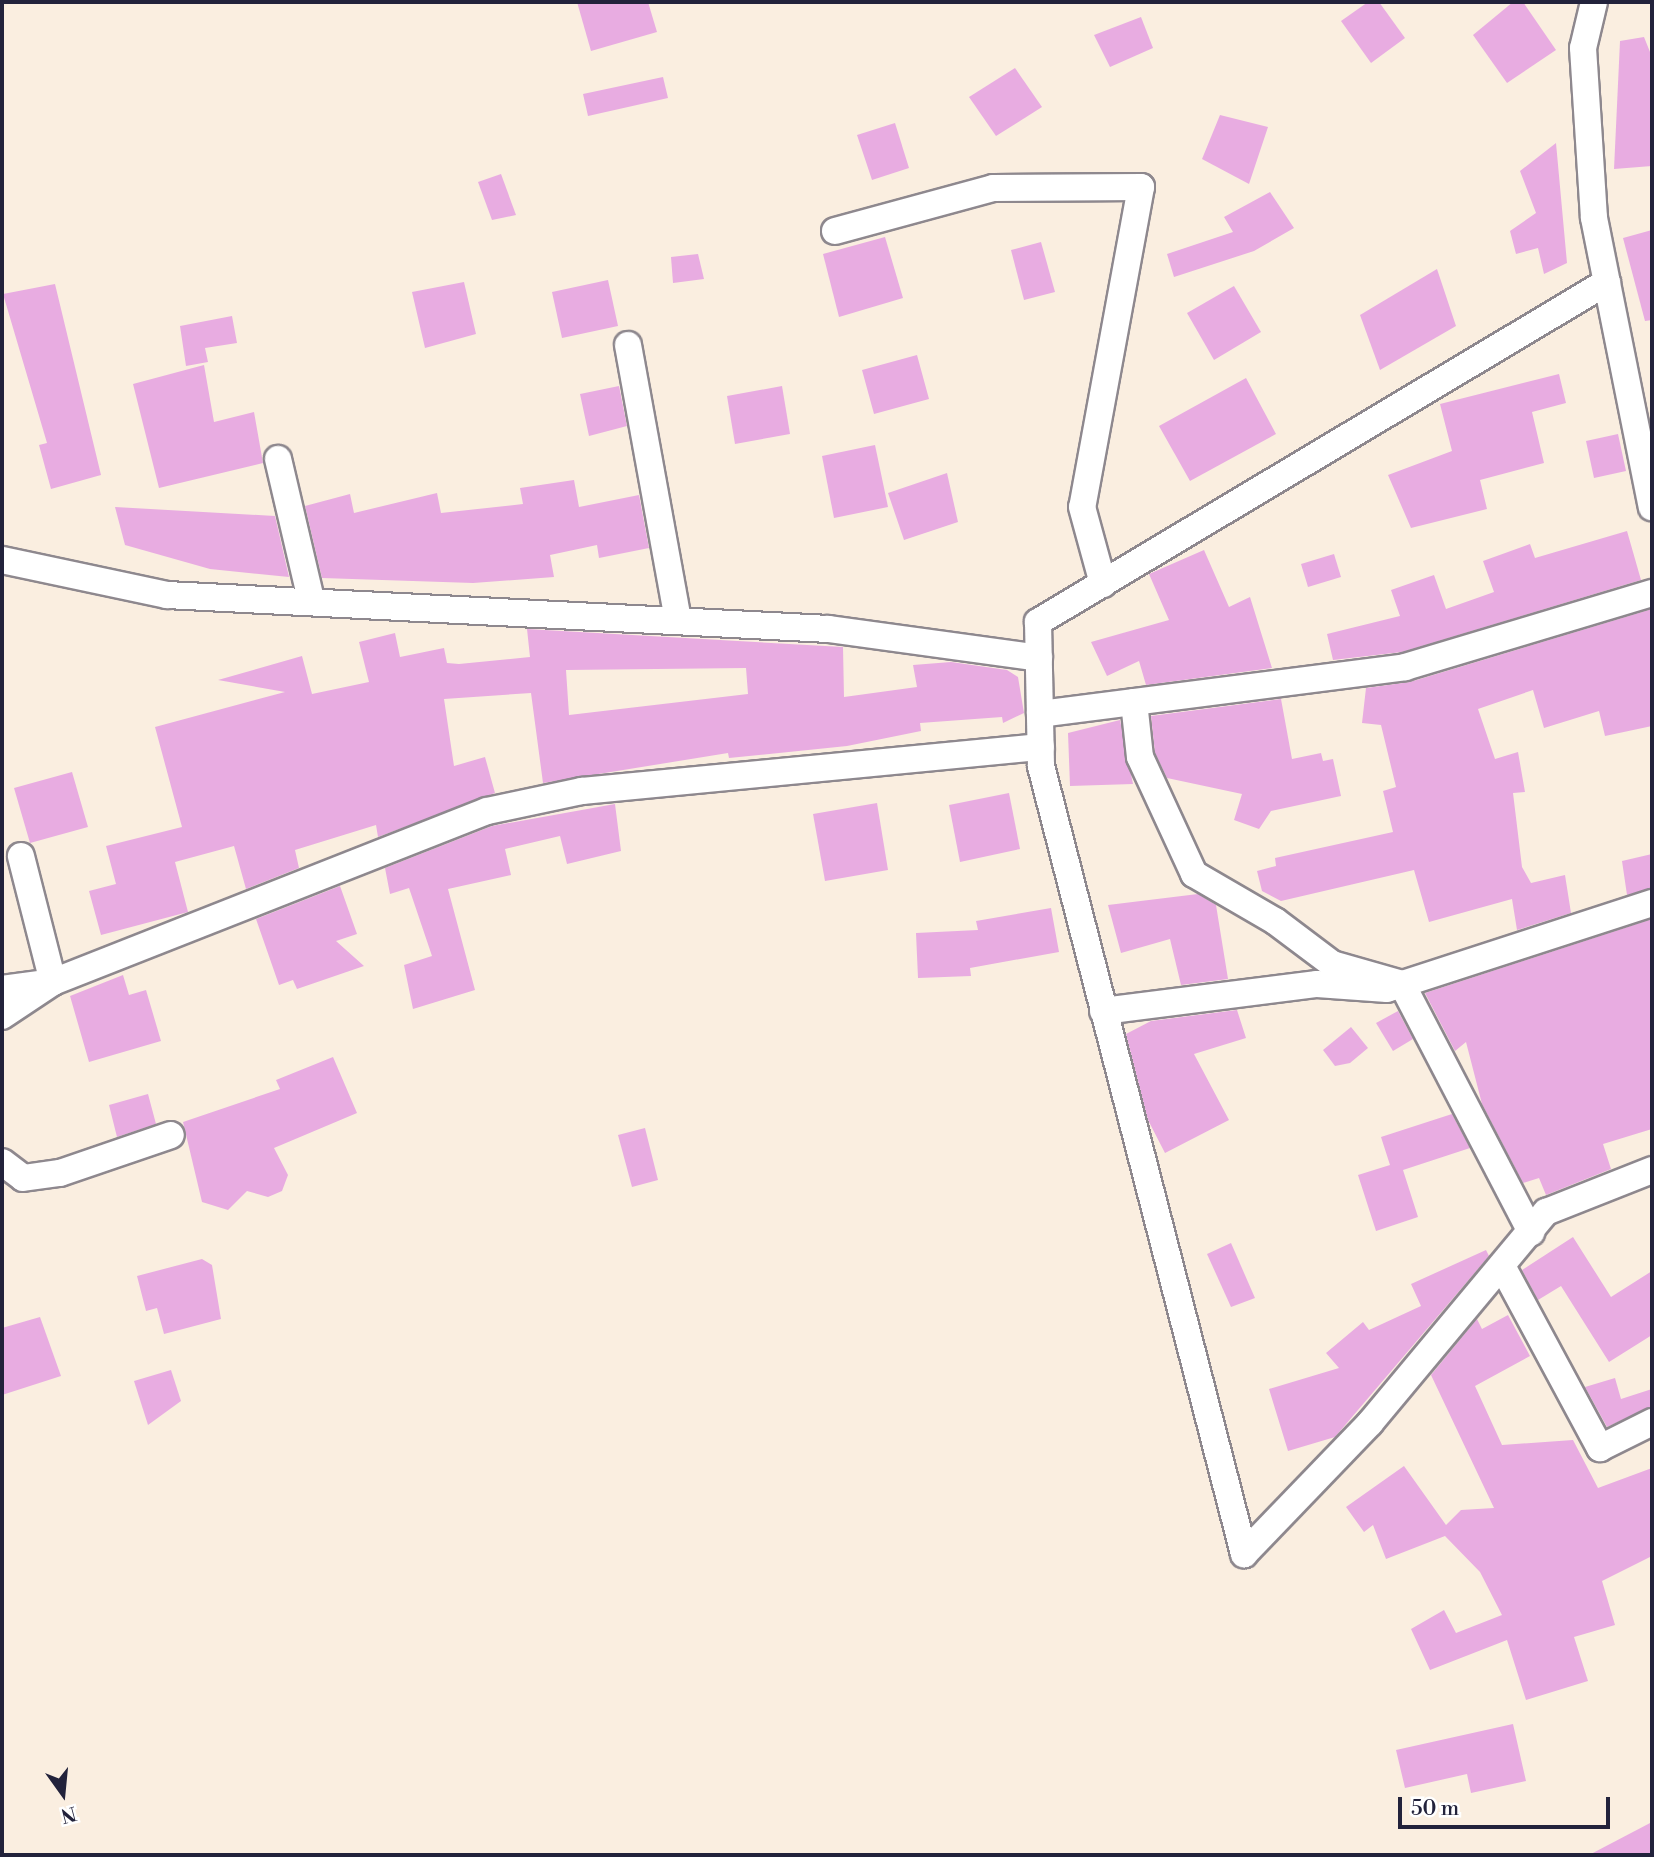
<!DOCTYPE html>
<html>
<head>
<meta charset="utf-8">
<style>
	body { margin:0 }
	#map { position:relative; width:1654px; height:1857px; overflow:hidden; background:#faeee0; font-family:"Libre Bodoni",serif }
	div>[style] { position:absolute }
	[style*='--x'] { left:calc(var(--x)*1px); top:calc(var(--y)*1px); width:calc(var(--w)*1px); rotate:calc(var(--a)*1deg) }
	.building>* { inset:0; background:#e8ace1 }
	.roads { filter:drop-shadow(2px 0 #8e888e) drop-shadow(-2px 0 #8e888e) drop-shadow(0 2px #8e888e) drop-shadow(0 -2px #8e888e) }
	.minor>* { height:26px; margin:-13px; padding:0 13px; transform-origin:13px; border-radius:13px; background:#fff }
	span { translate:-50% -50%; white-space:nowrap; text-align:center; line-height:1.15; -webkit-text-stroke:6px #fff; paint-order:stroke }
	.frame { position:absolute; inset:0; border:4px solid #22223b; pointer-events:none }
	.north { position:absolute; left:28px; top:1759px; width:70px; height:70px; -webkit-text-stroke:5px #fff; paint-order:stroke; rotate:165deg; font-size:19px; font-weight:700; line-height:28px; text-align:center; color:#22223b }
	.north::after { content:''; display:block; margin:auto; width:24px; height:32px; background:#22223b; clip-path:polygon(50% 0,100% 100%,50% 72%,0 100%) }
	.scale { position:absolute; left:1398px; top:1797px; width:212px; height:32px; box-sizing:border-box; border:4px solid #22223b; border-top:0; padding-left:9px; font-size:21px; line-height:24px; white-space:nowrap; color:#22223b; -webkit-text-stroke:5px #fff; paint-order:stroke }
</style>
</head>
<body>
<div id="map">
	<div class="building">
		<div style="clip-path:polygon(577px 2px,648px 2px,657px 32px,591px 51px)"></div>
		<div style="clip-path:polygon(1368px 2px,1379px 2px,1405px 38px,1371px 63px,1341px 21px)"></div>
		<div style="clip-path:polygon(1513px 2px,1523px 2px,1556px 50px,1507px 83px,1473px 35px)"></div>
		<div style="clip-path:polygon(1141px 17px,1153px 48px,1110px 67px,1094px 35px)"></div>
		<div style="clip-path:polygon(1644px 37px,1652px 57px,1652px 166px,1614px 169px,1620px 41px)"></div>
		<div style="clip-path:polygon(1015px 68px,1042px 107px,996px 136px,969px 97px)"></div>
		<div style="clip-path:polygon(663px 77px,668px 98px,588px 116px,583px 94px)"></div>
		<div style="clip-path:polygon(1220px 115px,1268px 127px,1249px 184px,1202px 159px)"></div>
		<div style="clip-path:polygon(895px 123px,909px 168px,872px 180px,857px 135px)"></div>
		<div style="clip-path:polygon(1556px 143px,1567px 263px,1544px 274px,1538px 248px,1516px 254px,1510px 231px,1536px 213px,1520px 171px)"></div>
		<div style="clip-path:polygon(501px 174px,516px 215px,492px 220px,478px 182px)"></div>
		<div style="clip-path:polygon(1270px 192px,1294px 228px,1254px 251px,1174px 277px,1167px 254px,1233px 232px,1224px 217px)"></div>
		<div style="clip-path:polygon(1652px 230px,1652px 320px,1645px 321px,1623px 238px)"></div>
		<div style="clip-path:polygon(885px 237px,903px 298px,839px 317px,823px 254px)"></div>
		<div style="clip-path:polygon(1041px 242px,1055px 292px,1024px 300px,1011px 250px)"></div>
		<div style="clip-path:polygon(698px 254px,704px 279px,673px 283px,671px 257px)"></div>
		<div style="clip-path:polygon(1437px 269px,1456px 326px,1380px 370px,1360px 315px)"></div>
		<div style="clip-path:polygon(608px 280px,618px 326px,562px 338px,552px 292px)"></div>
		<div style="clip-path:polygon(464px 282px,476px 334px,425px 348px,412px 292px)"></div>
		<div style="clip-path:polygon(55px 284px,101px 475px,51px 489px,39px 445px,47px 443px,3px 294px)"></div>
		<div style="clip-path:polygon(1234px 286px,1261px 332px,1214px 360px,1187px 313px)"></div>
		<div style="clip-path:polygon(232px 316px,237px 343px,205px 348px,208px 362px,186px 366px,180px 326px)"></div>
		<div style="clip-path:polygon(917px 355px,929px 399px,874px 414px,862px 370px)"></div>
		<div style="clip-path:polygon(204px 365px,214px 422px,254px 412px,263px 463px,159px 488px,133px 384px)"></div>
		<div style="clip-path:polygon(1559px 374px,1566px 403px,1532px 412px,1544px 463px,1480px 480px,1487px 509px,1411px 528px,1388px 475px,1452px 451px,1440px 404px)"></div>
		<div style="clip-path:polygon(1246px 378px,1276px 434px,1190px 481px,1159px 426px)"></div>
		<div style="clip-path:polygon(619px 386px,627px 426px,589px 436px,580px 394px)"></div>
		<div style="clip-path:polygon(782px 386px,790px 434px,735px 444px,727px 396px)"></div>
		<div style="clip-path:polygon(1618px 434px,1626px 471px,1594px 478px,1586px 441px)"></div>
		<div style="clip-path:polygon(875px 445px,888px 507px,834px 518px,822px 456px)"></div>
		<div style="clip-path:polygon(947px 473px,958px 522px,904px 540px,888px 493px)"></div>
		<div style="clip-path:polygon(574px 480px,579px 507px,639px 495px,649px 548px,599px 558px,597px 545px,550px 555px,554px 577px,473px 583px,322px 578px,305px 506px,350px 494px,354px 513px,437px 493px,441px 513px,523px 504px,520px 488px)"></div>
		<div style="clip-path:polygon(115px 507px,275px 516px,289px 577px,210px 569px,125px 545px)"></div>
		<div style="clip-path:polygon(1627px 531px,1641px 580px,1402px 652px,1333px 660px,1327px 634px,1400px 616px,1391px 590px,1434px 575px,1446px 609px,1494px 592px,1483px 561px,1530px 544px,1535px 558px)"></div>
		<div style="clip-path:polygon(1204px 550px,1229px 607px,1250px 597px,1272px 668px,1146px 685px,1139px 661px,1107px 676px,1091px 642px,1169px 620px,1149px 574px)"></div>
		<div style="clip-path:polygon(1334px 554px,1341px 577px,1308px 587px,1301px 564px)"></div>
		<div style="clip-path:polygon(1652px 609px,1652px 726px,1605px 736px,1599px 711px,1544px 728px,1533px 690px,1478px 709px,1495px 759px,1518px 752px,1525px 792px,1513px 793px,1522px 867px,1531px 883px,1565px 875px,1571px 913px,1517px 930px,1512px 899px,1429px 922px,1414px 870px,1281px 901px,1262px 891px,1257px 871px,1276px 866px,1275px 858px,1393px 832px,1383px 791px,1396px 787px,1381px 725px,1362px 723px,1366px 688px,1410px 682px)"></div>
		<div style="clip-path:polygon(evenodd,527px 629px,843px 647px,844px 697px,917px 687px,913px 665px,951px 662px,1007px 670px,1018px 677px,1024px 713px,1003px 723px,1002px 717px,920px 723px,921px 731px,847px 746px,729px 758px,728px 753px,543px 783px,531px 693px,444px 699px,454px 766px,485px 757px,495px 793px,378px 837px,376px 825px,295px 850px,299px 868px,246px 889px,234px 846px,175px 862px,188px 912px,101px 935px,89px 891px,116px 884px,106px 846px,182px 827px,155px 727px,285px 692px,218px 680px,302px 656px,312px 694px,369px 682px,359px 642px,395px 633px,400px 657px,444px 648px,447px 663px,459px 664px,530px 657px,527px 629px,746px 668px,748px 694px,569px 715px,566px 670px,746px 668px)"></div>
		<div style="clip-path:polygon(1281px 699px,1292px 759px,1321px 753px,1323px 761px,1333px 759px,1341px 796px,1271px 811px,1259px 829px,1234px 820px,1242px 794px,1167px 778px,1155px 753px,1151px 716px)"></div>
		<div style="clip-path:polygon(1120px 720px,1133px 784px,1070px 786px,1068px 733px)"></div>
		<div style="clip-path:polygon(72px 772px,88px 827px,30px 843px,14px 788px)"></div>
		<div style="clip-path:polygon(1009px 793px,1020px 849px,960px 862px,949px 805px)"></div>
		<div style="clip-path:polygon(877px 803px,888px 870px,825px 881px,813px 814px)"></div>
		<div style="clip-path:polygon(615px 804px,621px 851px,567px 864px,560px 836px,505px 849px,511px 875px,448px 889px,475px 990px,413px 1009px,404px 965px,432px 956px,409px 888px,390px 894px,385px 868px,492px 826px)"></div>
		<div style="clip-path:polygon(1652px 854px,1652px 888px,1627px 895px,1622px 861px)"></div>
		<div style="clip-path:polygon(340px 886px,357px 934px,336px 941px,364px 966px,297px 989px,293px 980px,279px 985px,256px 919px)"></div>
		<div style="clip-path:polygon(1198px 894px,1216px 905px,1228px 979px,1181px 985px,1170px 939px,1121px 953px,1108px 905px)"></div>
		<div style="clip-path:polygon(1051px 908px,1059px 952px,970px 968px,971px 976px,918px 978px,916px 933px,978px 930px,976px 921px)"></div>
		<div style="clip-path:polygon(1652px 919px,1652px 1129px,1603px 1144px,1611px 1169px,1546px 1195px,1539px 1178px,1523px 1183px,1482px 1104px,1466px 1042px,1455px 1051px,1425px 993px)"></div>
		<div style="clip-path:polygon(123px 975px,129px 995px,146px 990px,161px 1041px,89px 1062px,70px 996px)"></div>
		<div style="clip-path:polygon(1237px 1010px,1246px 1038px,1194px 1054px,1229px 1120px,1165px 1153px,1148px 1120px,1126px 1034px,1151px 1021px)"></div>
		<div style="clip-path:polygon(1398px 1011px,1413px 1039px,1393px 1051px,1376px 1023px)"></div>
		<div style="clip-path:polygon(1351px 1027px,1368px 1048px,1350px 1063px,1335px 1066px,1323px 1050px)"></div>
		<div style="clip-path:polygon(333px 1057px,357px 1113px,274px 1148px,288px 1175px,282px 1191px,268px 1197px,247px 1191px,228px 1210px,202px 1202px,183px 1122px,280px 1089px,276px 1080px)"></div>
		<div style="clip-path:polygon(148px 1094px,156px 1124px,117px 1137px,109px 1105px)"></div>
		<div style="clip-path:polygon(1452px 1114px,1470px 1148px,1403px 1170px,1418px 1217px,1376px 1231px,1358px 1175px,1390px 1165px,1381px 1137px)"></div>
		<div style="clip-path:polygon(645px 1128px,658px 1180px,632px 1187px,618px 1135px)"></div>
		<div style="clip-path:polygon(1573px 1237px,1611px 1297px,1652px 1271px,1652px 1335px,1609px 1362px,1561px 1286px,1538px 1300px,1522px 1270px)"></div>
		<div style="clip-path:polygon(1231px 1243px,1255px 1298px,1231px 1307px,1207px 1254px)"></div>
		<div style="clip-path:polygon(1486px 1250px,1489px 1256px,1335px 1437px,1288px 1451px,1269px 1389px,1339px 1368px,1326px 1353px,1363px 1322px,1369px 1330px,1421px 1306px,1411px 1284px)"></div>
		<div style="clip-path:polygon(202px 1259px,212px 1265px,221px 1319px,164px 1334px,157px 1308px,146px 1311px,137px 1276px)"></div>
		<div style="clip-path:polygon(1508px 1315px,1530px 1356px,1475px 1386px,1502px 1445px,1573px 1440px,1598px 1488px,1652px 1468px,1652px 1556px,1602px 1581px,1615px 1625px,1574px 1637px,1588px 1681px,1526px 1700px,1507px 1640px,1430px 1670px,1411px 1629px,1444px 1610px,1456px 1633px,1502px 1615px,1480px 1572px,1445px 1536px,1386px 1559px,1373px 1525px,1364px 1532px,1346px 1507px,1404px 1466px,1446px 1525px,1461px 1510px,1494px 1508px,1431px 1375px,1477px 1319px,1482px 1329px)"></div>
		<div style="clip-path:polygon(40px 1317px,61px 1376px,2px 1395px,2px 1328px)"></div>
		<div style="clip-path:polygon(171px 1370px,181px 1401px,148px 1425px,134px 1381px)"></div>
		<div style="clip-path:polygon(1615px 1378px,1621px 1399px,1652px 1389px,1652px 1406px,1607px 1427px,1585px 1387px)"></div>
		<div style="clip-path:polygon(1513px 1724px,1526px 1781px,1471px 1793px,1467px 1774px,1405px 1788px,1396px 1750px)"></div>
		<div style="clip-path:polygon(1652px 1822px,1652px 1855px,1589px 1855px)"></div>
	</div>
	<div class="roads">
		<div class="minor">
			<div style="--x:1594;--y:2;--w:47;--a:103.4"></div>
			<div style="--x:1583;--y:48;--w:170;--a:86.3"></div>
			<div style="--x:1594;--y:218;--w:295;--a:78.7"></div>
			<div style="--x:835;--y:231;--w:164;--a:-15.2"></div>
			<div style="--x:993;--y:188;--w:148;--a:-0.4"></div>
			<div style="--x:1141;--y:187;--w:325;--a:100.4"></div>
			<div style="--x:1082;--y:507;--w:80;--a:74.7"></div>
			<div style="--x:1607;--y:282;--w:663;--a:149.14"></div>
			<div style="--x:1038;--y:622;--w:144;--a:88.8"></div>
			<div style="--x:1041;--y:766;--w:814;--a:75.55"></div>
			<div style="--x:1244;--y:1554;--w:182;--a:-46.1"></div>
			<div style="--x:1370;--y:1423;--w:275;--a:-50.2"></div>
			<div style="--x:1546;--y:1212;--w:114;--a:-21.6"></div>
			<div style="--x:628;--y:345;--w:279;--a:79.7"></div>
			<div style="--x:278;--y:459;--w:145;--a:76.8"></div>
			<div style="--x:2;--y:560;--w:169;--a:12"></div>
			<div style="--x:167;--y:595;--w:662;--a:2.94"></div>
			<div style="--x:828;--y:629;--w:213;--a:7.8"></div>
			<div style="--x:1134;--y:702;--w:55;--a:83.8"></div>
			<div style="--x:1140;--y:757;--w:129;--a:65.2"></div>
			<div style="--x:1194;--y:874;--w:94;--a:30.1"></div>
			<div style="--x:1275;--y:921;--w:71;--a:37"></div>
			<div style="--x:1332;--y:964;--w:73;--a:15.9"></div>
			<div style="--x:1402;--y:984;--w:280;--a:62.5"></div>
			<div style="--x:1040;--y:714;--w:368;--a:-7.3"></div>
			<div style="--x:1405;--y:667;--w:258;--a:-16.7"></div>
			<div style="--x:2;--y:989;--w:51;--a:-7.8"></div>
			<div style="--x:53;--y:982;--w:130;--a:-104.3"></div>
			<div style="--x:1103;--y:1011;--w:216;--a:-7.2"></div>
			<div style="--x:1317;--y:984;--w:70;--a:4.1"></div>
			<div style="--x:1387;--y:989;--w:279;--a:-18"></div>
			<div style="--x:2;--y:1016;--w:61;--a:-33.7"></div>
			<div style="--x:53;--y:982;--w:466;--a:-21.5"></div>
			<div style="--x:487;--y:811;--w:97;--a:-11.9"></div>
			<div style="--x:582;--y:791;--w:461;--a:-5.5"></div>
			<div style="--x:2;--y:1162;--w:26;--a:37"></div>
			<div style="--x:23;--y:1178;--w:37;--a:-8"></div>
			<div style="--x:60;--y:1173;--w:117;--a:-18.9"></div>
			<div style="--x:1502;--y:1266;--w:207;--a:61.7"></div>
			<div style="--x:1600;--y:1448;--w:58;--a:-26.6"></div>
		</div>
	</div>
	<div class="frame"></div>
	<div class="north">N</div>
	<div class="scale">50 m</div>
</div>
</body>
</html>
